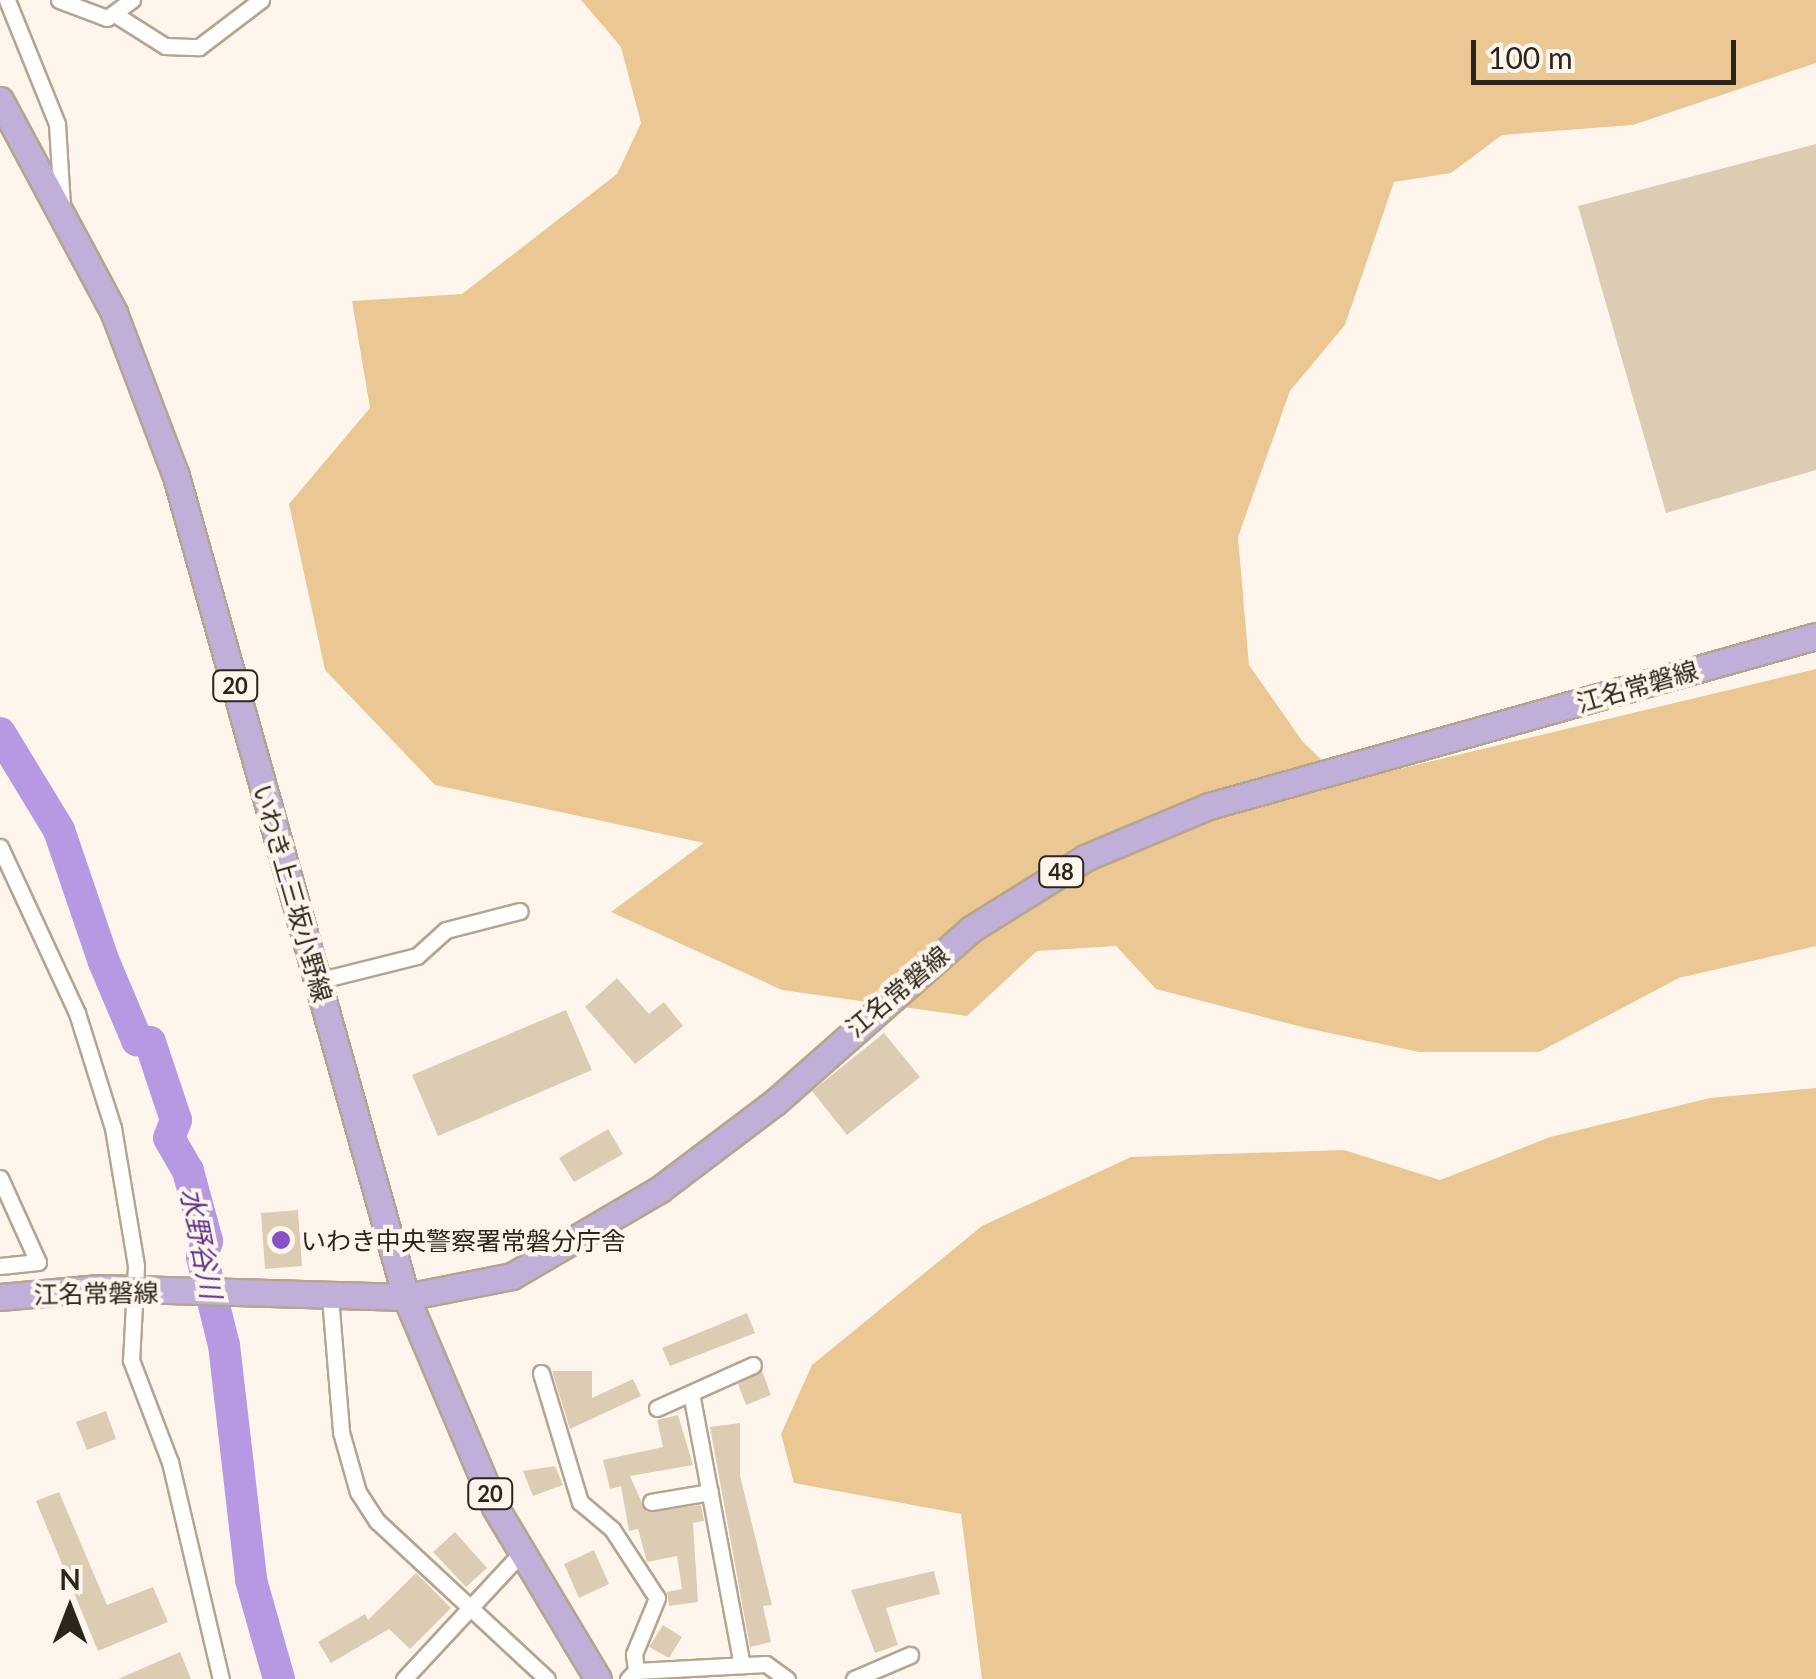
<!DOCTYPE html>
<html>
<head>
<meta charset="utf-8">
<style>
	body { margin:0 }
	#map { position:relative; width:1816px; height:1679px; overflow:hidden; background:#fef6ec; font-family:Lato,"Noto Sans JP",sans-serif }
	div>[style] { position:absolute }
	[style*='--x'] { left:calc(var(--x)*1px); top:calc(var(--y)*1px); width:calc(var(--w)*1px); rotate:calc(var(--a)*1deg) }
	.green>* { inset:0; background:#ebc794 }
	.river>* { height:32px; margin:-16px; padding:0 16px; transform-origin:16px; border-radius:16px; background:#b699e2 }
	.building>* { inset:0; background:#ddccb4 }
	.roads { filter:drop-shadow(2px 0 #b6a58e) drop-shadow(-2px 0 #b6a58e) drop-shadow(0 2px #b6a58e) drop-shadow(0 -2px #b6a58e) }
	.minor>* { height:15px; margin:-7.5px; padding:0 7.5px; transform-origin:7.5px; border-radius:7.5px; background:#fff }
	.primary>* { height:25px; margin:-12.5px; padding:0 12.5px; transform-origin:12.5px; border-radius:12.5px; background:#c0b0d9 }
	.dots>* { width:28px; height:28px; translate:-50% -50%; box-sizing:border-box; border:5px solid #fef6ec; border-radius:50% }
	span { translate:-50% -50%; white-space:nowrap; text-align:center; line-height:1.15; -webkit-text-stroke:8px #fef6ec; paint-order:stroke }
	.shield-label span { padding:2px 8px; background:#fef6ec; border:2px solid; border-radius:8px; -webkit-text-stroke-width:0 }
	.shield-label { font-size:22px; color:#2b251c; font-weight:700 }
	.street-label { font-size:25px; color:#2b251c }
	.poi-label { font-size:25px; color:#2b251c }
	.left { translate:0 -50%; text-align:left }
	.water-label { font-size:28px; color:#5e368d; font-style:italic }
	.north { position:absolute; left:20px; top:1559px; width:100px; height:100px; -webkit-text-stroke:8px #fef6ec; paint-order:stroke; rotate:0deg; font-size:28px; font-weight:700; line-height:40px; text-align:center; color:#2b251c }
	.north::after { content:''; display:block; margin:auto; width:35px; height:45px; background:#2b251c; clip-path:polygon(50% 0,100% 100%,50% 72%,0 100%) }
	.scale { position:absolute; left:1471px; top:40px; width:265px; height:45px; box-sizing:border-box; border:5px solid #2b251c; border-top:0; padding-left:12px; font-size:30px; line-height:35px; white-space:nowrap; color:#2b251c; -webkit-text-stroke:8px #fef6ec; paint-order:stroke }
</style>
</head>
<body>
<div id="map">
	<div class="green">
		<div style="clip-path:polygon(581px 0,1816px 0,1816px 63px,1633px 125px,1502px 135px,1451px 173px,1394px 182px,1345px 325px,1290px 391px,1238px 537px,1249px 665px,1303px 742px,1345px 782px,1816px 669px,1816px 946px,1679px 978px,1539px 1052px,1419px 1052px,1306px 1028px,1156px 989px,1116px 946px,1037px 951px,967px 1016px,782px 990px,611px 912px,704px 843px,435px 785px,325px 670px,289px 504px,370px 408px,352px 301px,462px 294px,617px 174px,641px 123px,621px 47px)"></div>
		<div style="clip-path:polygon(1816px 1088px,1816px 1679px,982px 1679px,961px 1514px,794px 1483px,781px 1434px,812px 1365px,982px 1226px,1131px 1157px,1344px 1150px,1440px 1180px,1550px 1137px,1710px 1098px)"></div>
	</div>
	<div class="river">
		<div style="--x:0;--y:733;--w:114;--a:58.7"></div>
		<div style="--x:59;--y:830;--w:139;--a:71.2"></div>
		<div style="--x:104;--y:962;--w:85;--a:67.1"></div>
		<div style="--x:137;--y:1040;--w:13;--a:9"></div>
		<div style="--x:150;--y:1042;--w:82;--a:71.6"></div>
		<div style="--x:176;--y:1120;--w:19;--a:111"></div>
		<div style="--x:169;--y:1138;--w:38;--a:60"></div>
		<div style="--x:188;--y:1171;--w:73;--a:74.8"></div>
		<div style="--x:207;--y:1241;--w:17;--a:107"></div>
		<div style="--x:202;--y:1257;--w:91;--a:76"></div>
		<div style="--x:224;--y:1345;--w:237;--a:83.4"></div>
		<div style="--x:251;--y:1580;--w:103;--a:74.2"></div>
	</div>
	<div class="building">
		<div style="clip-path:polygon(1816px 144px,1816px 470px,1666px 513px,1578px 206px)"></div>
		<div style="clip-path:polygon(617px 978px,649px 1014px,664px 1002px,683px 1026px,635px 1064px,585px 1007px)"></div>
		<div style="clip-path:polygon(566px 1010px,592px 1070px,438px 1136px,412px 1075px)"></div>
		<div style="clip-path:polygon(884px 1033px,920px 1077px,847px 1135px,812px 1091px)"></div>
		<div style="clip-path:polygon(608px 1129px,623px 1154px,574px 1182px,559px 1158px)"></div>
		<div style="clip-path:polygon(298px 1210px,302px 1266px,265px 1269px,261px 1213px)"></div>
		<div style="clip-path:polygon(747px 1313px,755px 1333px,670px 1366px,662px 1348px)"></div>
		<div style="clip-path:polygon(552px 1371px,592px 1371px,592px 1398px,633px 1379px,641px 1396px,570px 1429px)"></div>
		<div style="clip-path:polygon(762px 1371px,771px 1395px,746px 1405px,738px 1384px)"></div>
		<div style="clip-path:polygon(106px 1411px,116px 1439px,87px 1450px,76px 1422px)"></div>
		<div style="clip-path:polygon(678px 1415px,693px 1465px,630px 1476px,646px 1512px,701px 1505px,704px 1521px,693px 1523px,698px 1602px,669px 1606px,667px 1592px,682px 1589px,677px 1556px,647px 1562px,638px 1529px,629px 1531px,621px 1486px,610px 1489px,603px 1460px,663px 1447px,657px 1420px)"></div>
		<div style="clip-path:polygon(740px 1423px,740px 1476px,772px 1605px,763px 1606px,771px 1642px,750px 1647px,710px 1427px)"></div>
		<div style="clip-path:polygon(555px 1466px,563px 1485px,533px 1496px,523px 1471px)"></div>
		<div style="clip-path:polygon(59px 1492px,107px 1605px,153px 1587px,168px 1622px,98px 1651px,36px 1501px)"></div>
		<div style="clip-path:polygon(455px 1532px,487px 1568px,466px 1587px,433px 1552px)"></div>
		<div style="clip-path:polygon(594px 1550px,609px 1584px,579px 1598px,564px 1564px)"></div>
		<div style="clip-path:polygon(934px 1571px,940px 1594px,886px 1608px,898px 1645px,875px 1653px,851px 1590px)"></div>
		<div style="clip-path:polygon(416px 1573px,451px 1608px,410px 1649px,389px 1629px,331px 1663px,318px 1642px,365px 1614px,368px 1620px)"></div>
		<div style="clip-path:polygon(663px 1625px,682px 1637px,669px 1658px,649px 1647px)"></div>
		<div style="clip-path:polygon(180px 1652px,191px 1679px,118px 1679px)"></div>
	</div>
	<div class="roads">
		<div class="minor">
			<div style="--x:7;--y:0;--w:134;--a:68"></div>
			<div style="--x:57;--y:124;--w:82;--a:86.5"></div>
			<div style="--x:59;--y:0;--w:51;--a:20.6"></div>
			<div style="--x:107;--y:18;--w:31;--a:-36"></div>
			<div style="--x:116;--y:15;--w:58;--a:32.3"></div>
			<div style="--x:165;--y:46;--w:34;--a:2"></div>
			<div style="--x:199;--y:47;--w:78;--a:-37.2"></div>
			<div style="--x:0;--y:847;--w:183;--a:65.1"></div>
			<div style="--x:77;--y:1013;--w:121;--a:72.6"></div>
			<div style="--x:113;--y:1128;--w:140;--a:80.5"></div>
			<div style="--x:136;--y:1266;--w:94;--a:93"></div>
			<div style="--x:131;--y:1360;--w:109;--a:69.1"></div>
			<div style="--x:170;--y:1462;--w:223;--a:76.8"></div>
			<div style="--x:317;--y:981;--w:103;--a:-14"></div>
			<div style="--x:417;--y:956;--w:39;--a:-42"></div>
			<div style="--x:446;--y:930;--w:76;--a:-14.4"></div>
			<div style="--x:0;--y:1178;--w:92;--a:65.7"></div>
			<div style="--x:38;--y:1262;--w:38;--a:174"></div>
			<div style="--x:330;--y:1297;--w:135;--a:85.3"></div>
			<div style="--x:341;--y:1432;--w:62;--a:74.2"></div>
			<div style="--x:358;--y:1492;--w:35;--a:57"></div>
			<div style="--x:377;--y:1521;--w:232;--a:42.9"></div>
			<div style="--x:541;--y:1373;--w:135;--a:73.2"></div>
			<div style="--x:580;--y:1502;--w:42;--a:40.2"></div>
			<div style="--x:612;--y:1529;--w:82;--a:56.9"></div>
			<div style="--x:657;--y:1598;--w:61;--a:112.3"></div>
			<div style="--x:634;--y:1654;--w:17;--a:83"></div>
			<div style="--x:691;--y:1393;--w:277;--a:79.4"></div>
			<div style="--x:657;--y:1408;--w:105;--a:-24.1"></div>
			<div style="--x:651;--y:1502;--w:60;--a:-9.6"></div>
			<div style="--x:404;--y:1679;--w:173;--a:-47.1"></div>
			<div style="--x:628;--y:1679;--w:11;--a:-45"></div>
			<div style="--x:636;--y:1671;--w:130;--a:-3.1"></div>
			<div style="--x:766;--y:1664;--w:26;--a:36"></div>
			<div style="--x:854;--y:1679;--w:61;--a:-23.2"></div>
		</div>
		<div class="primary">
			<div style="--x:0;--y:100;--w:242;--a:61.8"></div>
			<div style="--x:114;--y:313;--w:174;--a:69.2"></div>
			<div style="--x:176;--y:476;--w:853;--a:74.35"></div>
			<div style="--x:406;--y:1297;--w:228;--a:67"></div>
			<div style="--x:495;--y:1507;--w:200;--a:59.1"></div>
			<div style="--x:0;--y:1297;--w:99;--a:-5.2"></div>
			<div style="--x:99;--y:1288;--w:307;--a:1.7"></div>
			<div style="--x:406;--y:1297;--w:108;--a:-11.2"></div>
			<div style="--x:512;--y:1276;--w:172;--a:-30.4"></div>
			<div style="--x:660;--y:1189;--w:144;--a:-37.1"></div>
			<div style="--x:775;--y:1102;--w:261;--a:-41.4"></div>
			<div style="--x:971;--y:929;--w:134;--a:-31.9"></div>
			<div style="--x:1085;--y:858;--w:134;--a:-22.8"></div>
			<div style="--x:1209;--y:806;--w:630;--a:-15.65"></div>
		</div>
	</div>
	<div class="dots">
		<div style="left:281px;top:1240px;background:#8751c8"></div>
	</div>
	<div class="shield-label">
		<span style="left:235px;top:686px">20</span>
		<span style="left:1061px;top:872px">48</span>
		<span style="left:490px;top:1494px">20</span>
	</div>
	<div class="street-label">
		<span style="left:1637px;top:686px;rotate:-16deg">江名常磐線</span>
		<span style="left:293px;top:893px;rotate:74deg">いわき上三坂小野線</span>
		<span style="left:897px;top:991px;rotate:-40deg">江名常磐線</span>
		<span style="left:96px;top:1293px;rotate:-1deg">江名常磐線</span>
	</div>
	<div class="poi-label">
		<span class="left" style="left:301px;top:1240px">いわき中央警察署常磐分庁舎</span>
	</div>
	<div class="water-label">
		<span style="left:202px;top:1243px;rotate:79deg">水野谷川</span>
	</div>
	<div class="north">N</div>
	<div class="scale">100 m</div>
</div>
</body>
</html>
